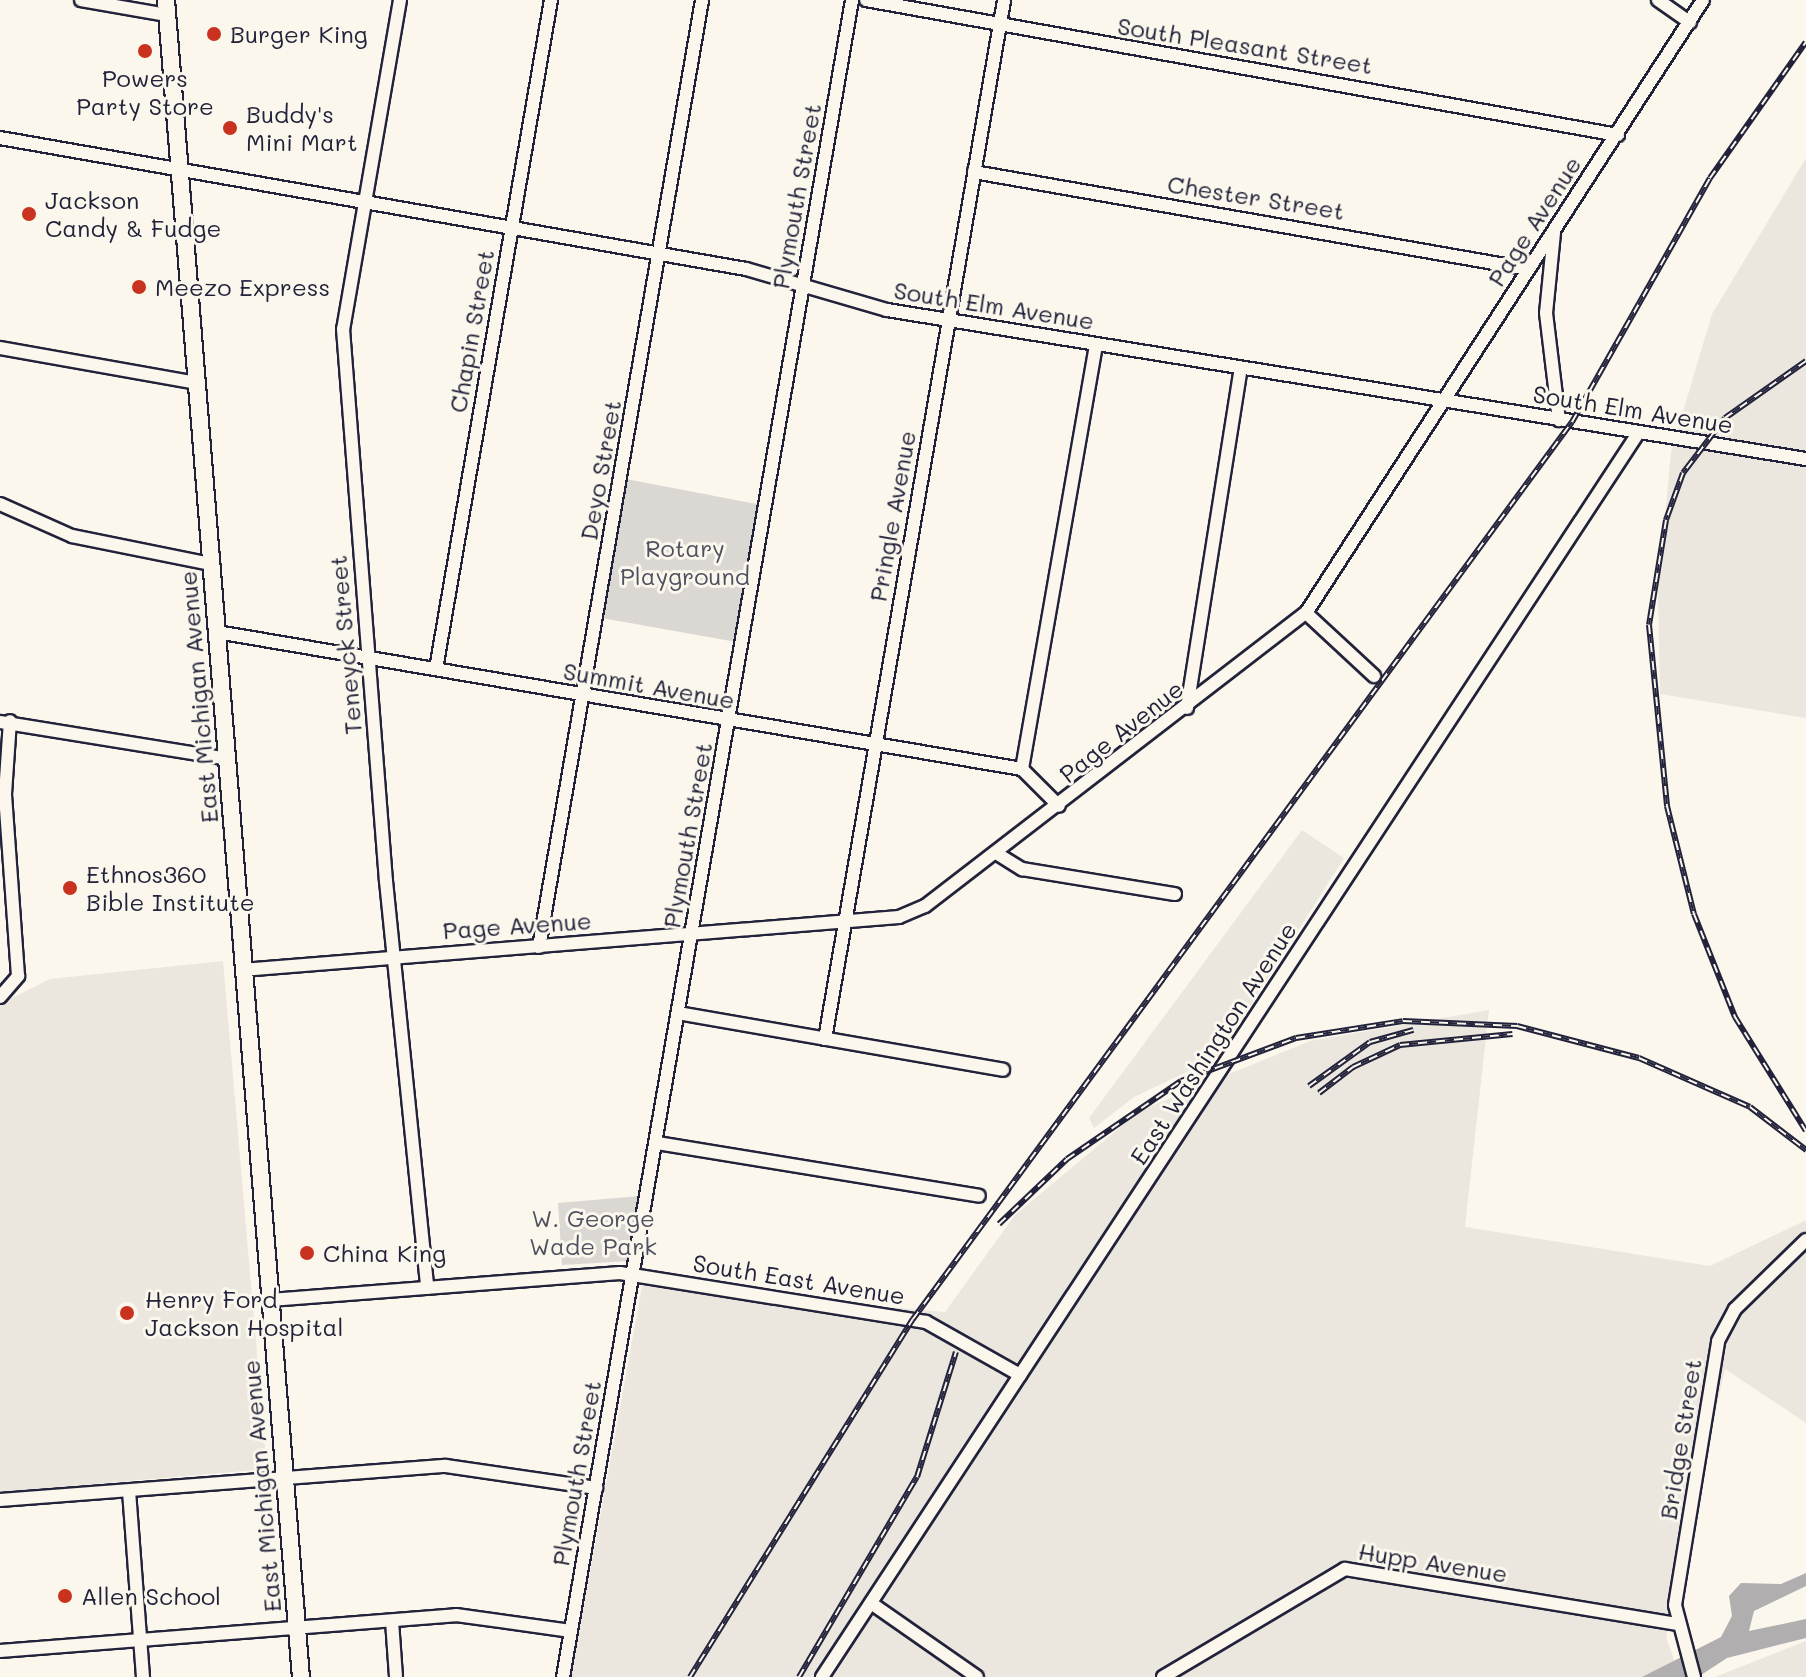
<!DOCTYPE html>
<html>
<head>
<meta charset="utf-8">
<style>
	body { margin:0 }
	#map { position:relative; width:1806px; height:1677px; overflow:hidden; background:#fbf7ec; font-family:Mali,sans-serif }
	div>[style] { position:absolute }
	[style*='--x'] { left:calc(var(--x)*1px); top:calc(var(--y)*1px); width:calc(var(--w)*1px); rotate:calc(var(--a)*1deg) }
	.built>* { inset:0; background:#ebe7df }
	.green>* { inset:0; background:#dbd8d3 }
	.water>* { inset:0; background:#b1aeb0 }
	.roads { filter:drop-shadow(2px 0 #22223b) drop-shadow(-2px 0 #22223b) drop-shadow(0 2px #22223b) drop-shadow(0 -2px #22223b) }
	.minor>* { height:12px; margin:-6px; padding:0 6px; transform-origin:6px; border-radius:6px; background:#fbf7ec }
	.major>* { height:16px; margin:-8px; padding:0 8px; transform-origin:8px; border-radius:8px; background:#fbf7ec }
	.rail>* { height:6px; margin-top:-3px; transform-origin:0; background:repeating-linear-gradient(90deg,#fbf7ec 0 9px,#22223b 0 18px); box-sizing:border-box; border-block:2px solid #22223b }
	.dots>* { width:22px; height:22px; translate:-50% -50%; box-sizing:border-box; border:4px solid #fbf7ec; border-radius:50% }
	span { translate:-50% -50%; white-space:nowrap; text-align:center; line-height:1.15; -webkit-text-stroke:6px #fbf7ec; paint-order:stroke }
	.poi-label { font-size:24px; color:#22223b }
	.left { translate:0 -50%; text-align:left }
	.street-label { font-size:24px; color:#22223b }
	.park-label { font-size:24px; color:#505061 }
</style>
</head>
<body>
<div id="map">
	<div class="built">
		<div style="clip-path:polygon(1806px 158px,1806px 718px,1660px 694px,1658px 592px,1671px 452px,1712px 314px)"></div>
		<div style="clip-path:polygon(1302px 830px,1344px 858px,1218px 1057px,1134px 1097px,1094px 1128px,1089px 1118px)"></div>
		<div style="clip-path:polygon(223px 961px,267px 1469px,0 1492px,0 1004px,50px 979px)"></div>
		<div style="clip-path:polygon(1489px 1010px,1465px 1227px,1710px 1266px,1806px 1220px,1806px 1423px,1725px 1369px,1666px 1637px,1680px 1677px,571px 1677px,642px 1286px,945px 1312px,1015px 1215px,1141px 1110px,1310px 1041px)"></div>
		<div style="clip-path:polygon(1806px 1641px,1806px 1677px,1715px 1677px)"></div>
	</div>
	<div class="green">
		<div style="clip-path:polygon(621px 478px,766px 506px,742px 643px,596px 617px)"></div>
		<div style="clip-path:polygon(640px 1196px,629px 1261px,562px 1265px,558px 1203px)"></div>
	</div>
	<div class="water">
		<div style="clip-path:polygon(1806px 1573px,1806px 1586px,1754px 1611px,1749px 1631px,1806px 1619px,1806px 1638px,1727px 1658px,1698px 1677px,1642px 1677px,1721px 1637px,1732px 1616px,1729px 1596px,1741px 1583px,1781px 1584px)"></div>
	</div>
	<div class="roads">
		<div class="minor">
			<div style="--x:81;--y:0;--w:87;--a:9.9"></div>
			<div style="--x:400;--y:0;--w:334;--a:99.8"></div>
			<div style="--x:343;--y:329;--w:554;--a:85.55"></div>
			<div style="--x:386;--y:881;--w:409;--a:84.2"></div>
			<div style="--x:866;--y:0;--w:764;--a:10.18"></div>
			<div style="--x:1658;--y:0;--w:39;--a:35"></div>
			<div style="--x:0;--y:138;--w:757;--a:9.96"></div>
			<div style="--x:746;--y:269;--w:147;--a:16.2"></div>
			<div style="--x:887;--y:310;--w:931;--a:9.21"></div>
			<div style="--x:974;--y:172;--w:562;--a:9.93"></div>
			<div style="--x:1554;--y:233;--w:80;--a:95.7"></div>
			<div style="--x:1546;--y:313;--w:108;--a:83.1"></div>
			<div style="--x:0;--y:348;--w:199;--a:10.1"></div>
			<div style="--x:0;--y:504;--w:79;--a:24"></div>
			<div style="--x:72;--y:536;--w:142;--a:11.4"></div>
			<div style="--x:1306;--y:613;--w:93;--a:42.8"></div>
			<div style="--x:217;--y:632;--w:817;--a:9.66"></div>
			<div style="--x:1022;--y:769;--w:52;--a:45"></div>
			<div style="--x:436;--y:669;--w:679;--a:-80.25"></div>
			<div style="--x:1187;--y:708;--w:344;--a:-81"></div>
			<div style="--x:0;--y:722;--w:231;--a:9.2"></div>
			<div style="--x:1022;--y:769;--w:431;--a:-80.1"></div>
			<div style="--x:996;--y:853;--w:31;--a:32"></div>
			<div style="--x:1022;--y:869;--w:155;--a:9.3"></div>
			<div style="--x:539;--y:947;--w:961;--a:-80.23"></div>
			<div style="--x:242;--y:970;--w:659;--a:-4.61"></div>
			<div style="--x:899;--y:917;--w:28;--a:-23"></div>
			<div style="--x:925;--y:906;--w:481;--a:-37.6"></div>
			<div style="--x:1306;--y:613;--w:730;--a:-57.07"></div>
			<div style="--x:0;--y:997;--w:28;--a:-49"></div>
			<div style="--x:18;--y:976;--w:182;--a:-94.1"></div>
			<div style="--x:5;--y:794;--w:73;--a:-86.1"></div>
			<div style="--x:678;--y:1013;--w:330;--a:9.9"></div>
			<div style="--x:825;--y:1039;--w:1054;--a:-80.22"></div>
			<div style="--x:657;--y:1143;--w:326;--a:9.3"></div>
			<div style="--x:270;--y:1300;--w:351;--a:-4.4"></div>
			<div style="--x:620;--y:1273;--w:310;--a:9.1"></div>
			<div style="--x:926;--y:1322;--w:108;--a:29.4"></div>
			<div style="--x:129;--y:1491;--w:187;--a:85.7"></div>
			<div style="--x:0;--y:1500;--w:447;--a:-4.4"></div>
			<div style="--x:446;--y:1466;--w:152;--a:8.3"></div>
			<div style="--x:871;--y:1603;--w:129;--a:34.9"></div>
			<div style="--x:392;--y:1621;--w:56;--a:85.9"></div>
			<div style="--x:0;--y:1651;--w:457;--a:-4.5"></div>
			<div style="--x:456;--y:1615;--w:116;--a:7.9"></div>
			<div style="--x:563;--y:1677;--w:1702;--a:-80.22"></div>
			<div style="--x:822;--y:1677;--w:1489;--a:-56.73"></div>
			<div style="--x:1163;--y:1677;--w:212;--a:-30.7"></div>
			<div style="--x:1345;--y:1569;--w:336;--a:9.4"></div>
			<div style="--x:1694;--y:1677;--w:74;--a:-104.8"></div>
			<div style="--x:1675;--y:1605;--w:267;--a:-80.7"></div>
			<div style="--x:1718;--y:1341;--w:36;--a:-62"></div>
			<div style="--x:1735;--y:1309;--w:99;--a:-44.2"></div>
		</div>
		<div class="major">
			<div style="--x:166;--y:0;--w:1682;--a:85.4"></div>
		</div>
	</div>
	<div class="rail">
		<div style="--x:1806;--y:361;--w:99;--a:144.9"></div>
		<div style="--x:1725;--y:418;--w:69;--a:127.4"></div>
		<div style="--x:1683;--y:473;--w:50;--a:109.9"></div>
		<div style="--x:1666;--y:520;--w:106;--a:99.2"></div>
		<div style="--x:1649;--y:625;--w:182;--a:84.3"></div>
		<div style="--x:1667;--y:806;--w:111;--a:76"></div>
		<div style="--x:1694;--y:914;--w:111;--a:68.3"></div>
		<div style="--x:1735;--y:1017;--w:134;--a:58.1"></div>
		<div style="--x:1309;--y:1086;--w:75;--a:-35.8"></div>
		<div style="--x:1370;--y:1042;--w:45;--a:-15.6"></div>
		<div style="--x:1319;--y:1093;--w:43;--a:-37.4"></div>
		<div style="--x:1353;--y:1067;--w:52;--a:-25.1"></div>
		<div style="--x:1400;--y:1045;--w:113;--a:-5.6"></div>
		<div style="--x:999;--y:1224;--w:94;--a:-43.7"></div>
		<div style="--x:1067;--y:1159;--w:138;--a:-34.4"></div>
		<div style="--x:1181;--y:1081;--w:123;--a:-20.5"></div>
		<div style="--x:1296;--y:1038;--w:108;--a:-9"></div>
		<div style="--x:1403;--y:1021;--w:114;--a:2.5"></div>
		<div style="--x:1517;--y:1026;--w:126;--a:14.7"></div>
		<div style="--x:1639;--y:1058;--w:121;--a:23.8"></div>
		<div style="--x:1750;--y:1107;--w:71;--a:37.5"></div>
		<div style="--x:690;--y:1677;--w:422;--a:-58.1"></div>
		<div style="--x:913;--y:1319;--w:1113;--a:-53.7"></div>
		<div style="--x:1572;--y:422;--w:280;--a:-60.5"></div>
		<div style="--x:1710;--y:178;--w:166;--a:-54.8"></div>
		<div style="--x:799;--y:1677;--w:232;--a:-59.5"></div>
		<div style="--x:917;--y:1477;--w:131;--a:-72.7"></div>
	</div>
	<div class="dots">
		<div style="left:214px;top:34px;background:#c8321e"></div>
		<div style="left:145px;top:51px;background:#c8321e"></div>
		<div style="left:230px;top:128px;background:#c8321e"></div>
		<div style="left:29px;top:214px;background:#c8321e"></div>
		<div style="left:139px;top:287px;background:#c8321e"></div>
		<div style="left:70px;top:888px;background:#c8321e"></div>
		<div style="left:307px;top:1253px;background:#c8321e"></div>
		<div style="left:127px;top:1313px;background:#c8321e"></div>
		<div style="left:65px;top:1596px;background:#c8321e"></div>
	</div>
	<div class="poi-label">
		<span class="left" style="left:230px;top:34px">Burger King</span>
		<span style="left:145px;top:92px">Powers<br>Party Store</span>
		<span class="left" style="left:246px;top:128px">Buddy's<br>Mini Mart</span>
		<span class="left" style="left:45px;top:214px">Jackson<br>Candy &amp; Fudge</span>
		<span class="left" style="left:155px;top:287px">Meezo Express</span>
		<span class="left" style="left:86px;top:888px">Ethnos360<br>Bible Institute</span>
		<span class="left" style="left:323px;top:1253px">China King</span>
		<span class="left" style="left:145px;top:1313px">Henry Ford<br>Jackson Hospital</span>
		<span class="left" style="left:81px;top:1596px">Allen School</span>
	</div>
	<div class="street-label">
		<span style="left:1245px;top:45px;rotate:9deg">South Pleasant Street</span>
		<span style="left:796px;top:196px;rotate:-80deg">Plymouth Street</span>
		<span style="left:1256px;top:197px;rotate:9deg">Chester Street</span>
		<span style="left:1534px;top:221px;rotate:-57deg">Page Avenue</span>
		<span style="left:994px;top:305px;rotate:9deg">South Elm Avenue</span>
		<span style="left:471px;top:331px;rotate:-80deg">Chapin Street</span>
		<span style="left:1633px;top:409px;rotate:9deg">South Elm Avenue</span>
		<span style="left:600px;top:470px;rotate:-80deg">Deyo Street</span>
		<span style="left:892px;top:516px;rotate:-80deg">Pringle Avenue</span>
		<span style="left:345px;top:645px;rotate:-95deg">Teneyck Street</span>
		<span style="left:649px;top:685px;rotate:10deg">Summit Avenue</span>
		<span style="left:198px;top:697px;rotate:-95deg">East Michigan Avenue</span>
		<span style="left:1121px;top:731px;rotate:-38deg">Page Avenue</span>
		<span style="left:687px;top:835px;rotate:-80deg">Plymouth Street</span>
		<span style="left:517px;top:925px;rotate:-4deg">Page Avenue</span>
		<span style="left:1213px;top:1043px;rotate:-57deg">East Washington Avenue</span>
		<span style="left:799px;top:1279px;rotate:9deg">South East Avenue</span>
		<span style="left:1680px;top:1439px;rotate:-81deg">Bridge Street</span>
		<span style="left:576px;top:1473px;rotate:-80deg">Plymouth Street</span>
		<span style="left:261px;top:1486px;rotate:-95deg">East Michigan Avenue</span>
		<span style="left:1433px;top:1562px;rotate:9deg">Hupp Avenue</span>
	</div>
	<div class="park-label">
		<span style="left:685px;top:562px">Rotary<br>Playground</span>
		<span style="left:593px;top:1232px">W. George<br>Wade Park</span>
	</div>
</div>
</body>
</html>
